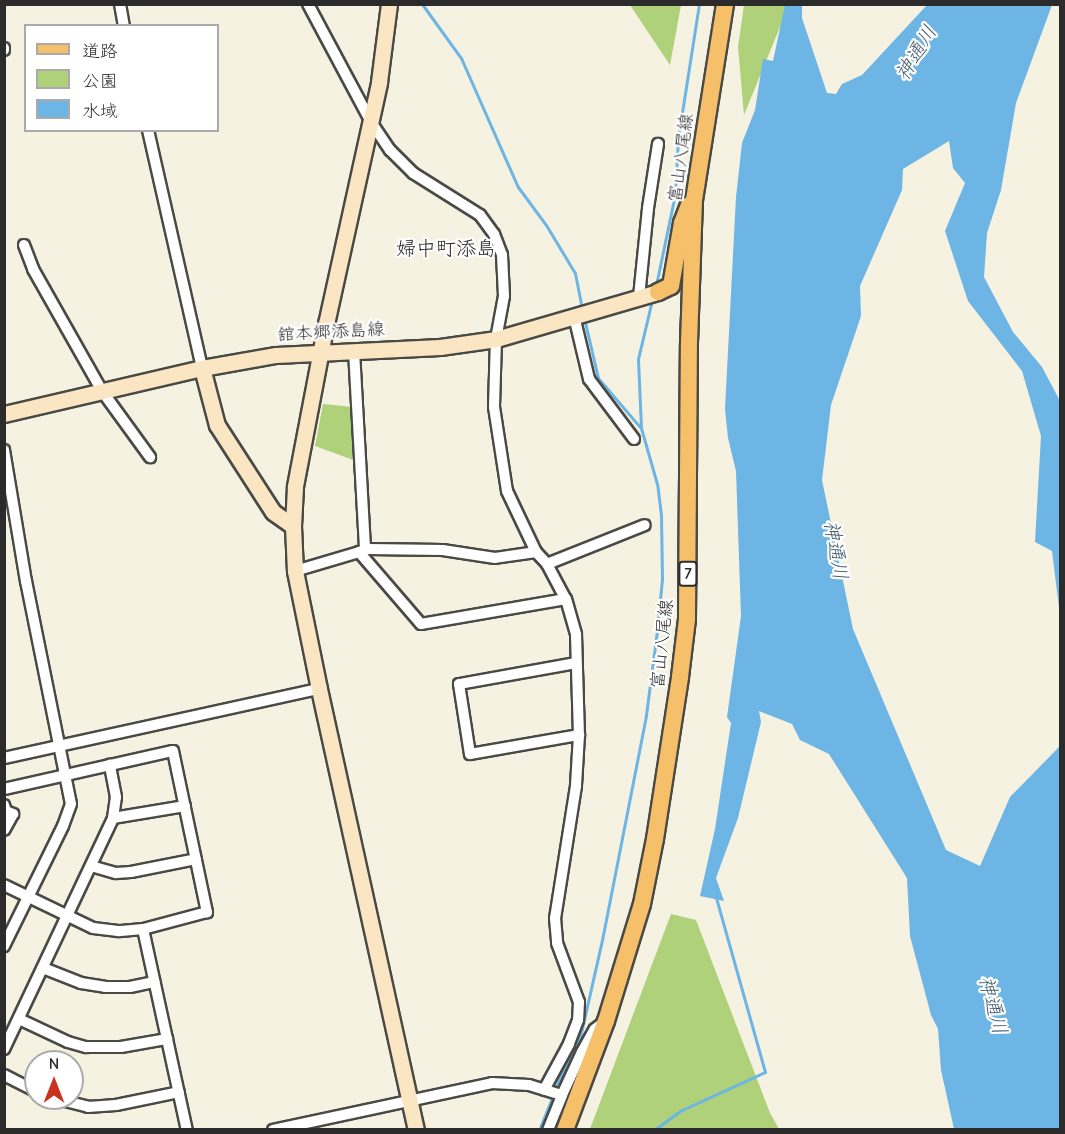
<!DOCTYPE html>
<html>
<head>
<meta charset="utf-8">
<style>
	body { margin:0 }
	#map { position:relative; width:1065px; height:1134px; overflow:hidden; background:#f5f2e2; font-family:"Comic Neue","Klee One",sans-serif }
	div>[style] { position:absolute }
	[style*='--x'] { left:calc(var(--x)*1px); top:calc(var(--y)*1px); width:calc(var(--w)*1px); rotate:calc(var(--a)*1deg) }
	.green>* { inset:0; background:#afd17a }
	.water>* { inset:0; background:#6cb5e4 }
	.stream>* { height:3px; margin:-1.5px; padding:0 1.5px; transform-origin:1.5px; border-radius:1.5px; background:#6cb5e4 }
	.roads { filter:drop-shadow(2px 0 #494946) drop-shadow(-2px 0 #494946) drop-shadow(0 2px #494946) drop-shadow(0 -2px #494946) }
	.street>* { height:10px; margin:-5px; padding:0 5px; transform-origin:5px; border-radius:5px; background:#fff }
	.secondary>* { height:15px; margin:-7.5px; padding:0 7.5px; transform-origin:7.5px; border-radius:7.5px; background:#fbe6c4 }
	.primary>* { height:16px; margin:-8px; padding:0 8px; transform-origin:8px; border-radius:8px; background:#f6c06b }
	span { translate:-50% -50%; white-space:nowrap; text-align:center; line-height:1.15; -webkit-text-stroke:4.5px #fff; paint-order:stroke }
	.shield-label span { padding:2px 4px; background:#fff; border:2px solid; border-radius:4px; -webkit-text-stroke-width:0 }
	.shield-label { font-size:16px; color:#2b2b2b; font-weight:700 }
	.street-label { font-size:18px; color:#2b2b2b }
	.water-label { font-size:20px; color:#425b6c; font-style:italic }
	.neighbourhood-label { font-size:20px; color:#2b2b2b }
	.frame { position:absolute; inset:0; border:6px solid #2b2b2b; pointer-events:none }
	.legend { position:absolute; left:24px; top:24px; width:195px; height:108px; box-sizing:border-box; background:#fff; border:2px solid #aaa; margin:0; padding:8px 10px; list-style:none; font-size:18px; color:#2b2b2b }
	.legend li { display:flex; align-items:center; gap:12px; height:30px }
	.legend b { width:30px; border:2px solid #aaa }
	.north { position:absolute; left:24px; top:1050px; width:60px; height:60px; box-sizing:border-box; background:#fff; border:2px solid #aaa; border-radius:50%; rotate:0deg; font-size:16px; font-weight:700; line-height:24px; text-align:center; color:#2b2b2b }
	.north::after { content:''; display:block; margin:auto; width:21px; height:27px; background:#c8321e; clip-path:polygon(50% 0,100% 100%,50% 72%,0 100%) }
</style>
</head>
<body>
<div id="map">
	<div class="green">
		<div style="clip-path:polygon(630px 5px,681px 5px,670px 65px)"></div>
		<div style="clip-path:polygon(744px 5px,789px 5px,744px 115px,738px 47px)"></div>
		<div style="clip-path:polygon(323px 404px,353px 407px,356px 461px,315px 446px)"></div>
		<div style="clip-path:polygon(671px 914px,696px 920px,770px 1113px,779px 1129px,590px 1129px)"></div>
	</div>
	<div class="water">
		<div style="clip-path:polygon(785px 5px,802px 5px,802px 18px,827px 93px,836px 94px,842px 84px,862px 75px,927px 5px,1052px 5px,1016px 103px,1001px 190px,987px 233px,984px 277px,1013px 332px,1042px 367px,1060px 401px,1060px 616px,1052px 551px,1035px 542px,1041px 436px,1022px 371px,968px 301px,945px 231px,965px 183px,953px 168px,949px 141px,903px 169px,902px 190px,860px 286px,861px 316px,831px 405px,822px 480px,853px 629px,946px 850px,980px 866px,1010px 797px,1060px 746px,1060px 733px,1060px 1129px,954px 1129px,941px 1070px,938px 1029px,931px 1015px,910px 936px,907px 878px,829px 754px,800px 740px,792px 724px,759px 711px,761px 722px,738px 818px,716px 878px,724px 901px,700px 896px,715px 829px,731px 723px,727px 717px,741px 616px,736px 471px,728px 438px,725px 409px,736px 197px,742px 143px,755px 110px,763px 59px,773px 61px)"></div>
	</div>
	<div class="stream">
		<div style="--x:422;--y:4;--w:67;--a:54.2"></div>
		<div style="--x:461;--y:58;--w:141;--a:66.2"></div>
		<div style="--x:518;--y:187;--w:47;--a:53.6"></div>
		<div style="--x:546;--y:225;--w:56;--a:58.9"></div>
		<div style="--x:575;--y:273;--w:37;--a:79"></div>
		<div style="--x:656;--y:285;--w:93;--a:-78.2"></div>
		<div style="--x:675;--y:194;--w:56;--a:-86.9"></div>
		<div style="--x:678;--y:138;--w:136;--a:-81.1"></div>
		<div style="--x:584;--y:318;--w:62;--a:76.9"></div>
		<div style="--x:598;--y:378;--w:65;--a:49.4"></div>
		<div style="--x:555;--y:1089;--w:62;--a:-65.1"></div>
		<div style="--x:581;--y:1033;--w:95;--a:-77.3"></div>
		<div style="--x:602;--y:940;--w:229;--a:-78.9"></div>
		<div style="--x:646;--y:715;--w:86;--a:-82.6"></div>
		<div style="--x:657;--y:630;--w:51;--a:-84.4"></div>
		<div style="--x:662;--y:579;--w:64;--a:-90.9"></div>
		<div style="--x:661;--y:515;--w:31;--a:-97"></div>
		<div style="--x:657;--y:484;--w:58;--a:-105.9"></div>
		<div style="--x:641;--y:428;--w:69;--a:-92.5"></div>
		<div style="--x:638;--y:359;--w:61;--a:-76.7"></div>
		<div style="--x:539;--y:1130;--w:38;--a:-68"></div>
		<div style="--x:654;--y:1130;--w:34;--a:-36"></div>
		<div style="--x:682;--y:1110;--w:91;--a:-24.6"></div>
		<div style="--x:765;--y:1072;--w:181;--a:-105.7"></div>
	</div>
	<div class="roads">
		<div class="street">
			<div style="--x:120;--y:4;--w:22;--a:80"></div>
			<div style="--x:308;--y:4;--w:134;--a:61.9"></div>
			<div style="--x:371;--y:122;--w:34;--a:56"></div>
			<div style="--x:390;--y:150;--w:33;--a:45"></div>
			<div style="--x:413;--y:173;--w:79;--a:32.1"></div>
			<div style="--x:480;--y:215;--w:24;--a:54"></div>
			<div style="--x:494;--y:234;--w:22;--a:69"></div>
			<div style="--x:502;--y:255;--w:41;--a:87.2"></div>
			<div style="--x:504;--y:296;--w:44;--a:100.5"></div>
			<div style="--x:496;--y:339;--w:68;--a:91.7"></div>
			<div style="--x:494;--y:407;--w:85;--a:81.2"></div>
			<div style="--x:507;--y:491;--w:68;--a:64.6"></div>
			<div style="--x:536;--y:552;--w:16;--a:47"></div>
			<div style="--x:547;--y:564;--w:40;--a:62"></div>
			<div style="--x:566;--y:599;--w:37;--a:74"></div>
			<div style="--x:576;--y:635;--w:100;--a:88.3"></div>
			<div style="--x:579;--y:735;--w:51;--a:93.4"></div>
			<div style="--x:576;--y:786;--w:134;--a:99"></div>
			<div style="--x:555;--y:918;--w:25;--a:85"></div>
			<div style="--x:557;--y:943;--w:63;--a:69.6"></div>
			<div style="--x:579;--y:1002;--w:18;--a:93"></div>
			<div style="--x:578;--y:1020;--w:26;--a:111"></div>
			<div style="--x:569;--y:1044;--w:52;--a:118.5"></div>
			<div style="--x:4;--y:48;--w:2;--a:90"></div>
			<div style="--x:148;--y:130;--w:244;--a:77.2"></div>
			<div style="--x:24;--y:245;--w:26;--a:69"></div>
			<div style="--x:33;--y:269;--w:140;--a:60.5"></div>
			<div style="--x:102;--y:391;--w:82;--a:54"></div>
			<div style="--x:639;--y:297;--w:89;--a:-84.2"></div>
			<div style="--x:648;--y:208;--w:65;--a:-81.1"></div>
			<div style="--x:574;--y:316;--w:65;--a:76.6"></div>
			<div style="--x:589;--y:379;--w:75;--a:53.1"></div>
			<div style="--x:354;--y:351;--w:199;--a:86.8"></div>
			<div style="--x:4;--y:450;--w:133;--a:80.5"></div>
			<div style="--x:26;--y:581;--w:227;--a:78.6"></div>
			<div style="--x:71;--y:804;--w:23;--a:110"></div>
			<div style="--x:63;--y:826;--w:134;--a:116.2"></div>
			<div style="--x:536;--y:552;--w:41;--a:171.7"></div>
			<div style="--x:495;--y:558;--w:53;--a:-171.3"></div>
			<div style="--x:443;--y:550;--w:75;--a:-179.2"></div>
			<div style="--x:368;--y:549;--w:9;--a:162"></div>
			<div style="--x:359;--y:552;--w:95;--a:49.3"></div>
			<div style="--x:421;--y:624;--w:147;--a:-9.8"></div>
			<div style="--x:547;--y:564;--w:105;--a:-21.7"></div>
			<div style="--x:295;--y:571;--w:67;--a:-16.5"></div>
			<div style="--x:576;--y:663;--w:119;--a:169.8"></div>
			<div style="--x:459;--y:684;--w:71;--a:81.1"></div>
			<div style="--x:470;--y:754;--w:111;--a:-9.9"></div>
			<div style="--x:4;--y:758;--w:322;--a:-12.4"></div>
			<div style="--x:4;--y:789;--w:173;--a:-12.7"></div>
			<div style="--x:173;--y:751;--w:165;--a:78.1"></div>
			<div style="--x:207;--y:912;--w:66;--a:165.1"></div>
			<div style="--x:143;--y:929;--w:25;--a:175"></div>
			<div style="--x:118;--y:931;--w:25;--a:-173"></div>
			<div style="--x:93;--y:928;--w:99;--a:-154.2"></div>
			<div style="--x:4;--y:805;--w:6;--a:72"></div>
			<div style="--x:6;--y:811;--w:8;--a:23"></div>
			<div style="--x:13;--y:814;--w:18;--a:119"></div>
			<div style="--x:113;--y:818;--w:73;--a:-9.5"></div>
			<div style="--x:91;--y:866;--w:26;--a:16"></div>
			<div style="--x:116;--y:873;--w:15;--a:-4"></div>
			<div style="--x:131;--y:872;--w:66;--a:-11.3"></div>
			<div style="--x:143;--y:929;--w:206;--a:77.7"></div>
			<div style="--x:43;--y:968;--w:41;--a:21.5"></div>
			<div style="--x:81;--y:983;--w:24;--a:9"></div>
			<div style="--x:105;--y:987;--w:25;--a:0"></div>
			<div style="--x:130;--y:987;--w:25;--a:-12"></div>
			<div style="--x:19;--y:1019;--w:54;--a:25.1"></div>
			<div style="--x:68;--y:1042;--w:19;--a:16"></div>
			<div style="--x:86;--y:1047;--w:35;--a:0"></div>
			<div style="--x:121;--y:1047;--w:47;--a:-9.9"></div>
			<div style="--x:4;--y:1049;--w:255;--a:-64.7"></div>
			<div style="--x:113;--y:818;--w:21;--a:-82"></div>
			<div style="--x:116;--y:797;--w:33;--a:-101"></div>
			<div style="--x:4;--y:1075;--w:36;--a:27"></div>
			<div style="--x:53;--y:1098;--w:36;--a:14"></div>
			<div style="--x:88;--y:1107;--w:28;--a:-4"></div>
			<div style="--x:116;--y:1105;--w:64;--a:-11.7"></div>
			<div style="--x:273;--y:1130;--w:224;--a:-12.1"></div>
			<div style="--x:492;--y:1083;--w:37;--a:3"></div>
			<div style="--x:529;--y:1085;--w:34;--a:17"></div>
			<div style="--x:562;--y:1095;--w:47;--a:-65.1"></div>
			<div style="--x:582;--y:1052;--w:26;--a:-61"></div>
			<div style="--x:595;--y:1029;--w:10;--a:-37"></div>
			<div style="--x:548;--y:1130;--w:38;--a:-68"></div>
		</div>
		<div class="secondary">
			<div style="--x:202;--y:368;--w:59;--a:75.3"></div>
			<div style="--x:217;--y:425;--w:103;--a:57.2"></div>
			<div style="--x:273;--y:512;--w:24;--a:35"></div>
			<div style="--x:293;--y:526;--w:45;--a:87.5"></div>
			<div style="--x:295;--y:571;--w:120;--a:78.5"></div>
			<div style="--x:319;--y:689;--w:452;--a:77.6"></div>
			<div style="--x:4;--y:414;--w:203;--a:-13.1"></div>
			<div style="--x:202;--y:368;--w:75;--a:-10"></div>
			<div style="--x:276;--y:355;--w:164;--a:-2.8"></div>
			<div style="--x:440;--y:347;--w:57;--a:-8.1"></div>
			<div style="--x:496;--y:339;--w:169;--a:-16.2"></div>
			<div style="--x:293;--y:526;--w:40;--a:-87.1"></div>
			<div style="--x:295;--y:486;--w:165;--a:-79.2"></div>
			<div style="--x:326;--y:324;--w:248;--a:-77.6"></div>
			<div style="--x:379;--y:82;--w:79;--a:-82.7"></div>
		</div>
		<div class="primary">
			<div style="--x:658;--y:292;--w:14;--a:-25"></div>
			<div style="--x:671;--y:286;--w:64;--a:-80.1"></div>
			<div style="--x:682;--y:223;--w:19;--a:-69"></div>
			<div style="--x:565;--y:1130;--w:116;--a:-69.4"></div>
			<div style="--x:606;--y:1021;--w:122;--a:-72.9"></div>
			<div style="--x:642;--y:904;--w:66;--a:-78.7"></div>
			<div style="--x:655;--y:839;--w:164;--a:-81.2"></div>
			<div style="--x:680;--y:677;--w:58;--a:-83.1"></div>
			<div style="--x:687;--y:619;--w:276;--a:-89.6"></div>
			<div style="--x:689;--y:343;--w:143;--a:-88"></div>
			<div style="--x:694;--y:200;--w:198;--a:-81"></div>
		</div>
	</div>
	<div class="shield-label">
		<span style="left:688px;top:574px">7</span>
	</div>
	<div class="street-label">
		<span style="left:682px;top:158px;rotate:-82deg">富山八尾線</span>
		<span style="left:331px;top:333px;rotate:-3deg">舘本郷添島線</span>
		<span style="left:663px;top:644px;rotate:-84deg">富山八尾線</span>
	</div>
	<div class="water-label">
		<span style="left:916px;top:53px;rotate:-59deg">神通川</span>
		<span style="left:836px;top:550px;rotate:80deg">神通川</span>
		<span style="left:993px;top:1005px;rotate:75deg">神通川</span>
	</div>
	<div class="neighbourhood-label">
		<span style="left:446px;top:248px">婦中町添島</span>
	</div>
	<div class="frame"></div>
	<ul class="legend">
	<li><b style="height:8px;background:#f6c06b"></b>道路</li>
	<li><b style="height:16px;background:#afd17a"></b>公園</li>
	<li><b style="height:16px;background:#6cb5e4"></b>水域</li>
	</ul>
	<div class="north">N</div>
</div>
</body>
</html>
